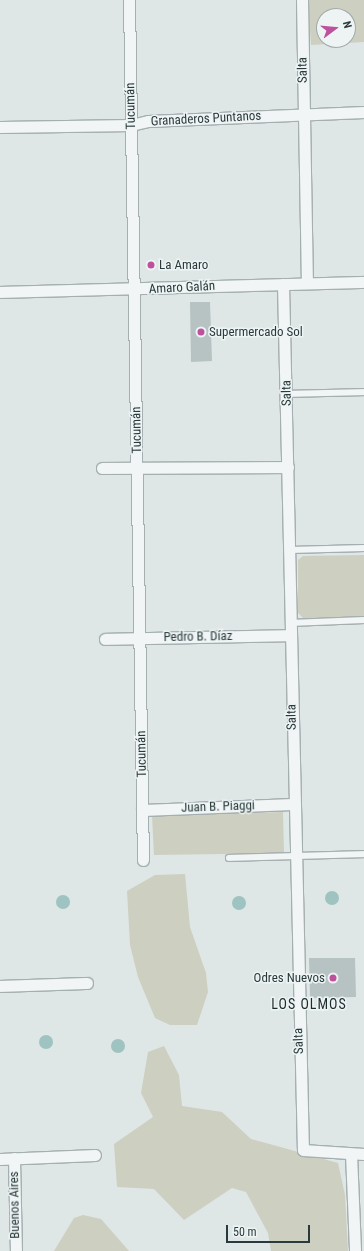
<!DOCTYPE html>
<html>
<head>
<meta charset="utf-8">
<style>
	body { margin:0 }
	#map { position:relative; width:364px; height:1251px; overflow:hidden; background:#dfe6e6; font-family:"Roboto Condensed",sans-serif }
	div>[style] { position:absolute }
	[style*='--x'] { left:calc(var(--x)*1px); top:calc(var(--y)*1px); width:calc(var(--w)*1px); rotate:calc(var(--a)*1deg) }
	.green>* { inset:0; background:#cdcfc1 }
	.water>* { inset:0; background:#9ec3c1 }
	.round { border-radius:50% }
	.building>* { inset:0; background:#b7c2c3 }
	.roads { filter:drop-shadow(1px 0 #a5afb0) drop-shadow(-1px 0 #a5afb0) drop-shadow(0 1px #a5afb0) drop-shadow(0 -1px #a5afb0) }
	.service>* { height:5.5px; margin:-2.75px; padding:0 2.75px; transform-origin:2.75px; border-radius:2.75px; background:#f1f5f5 }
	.minor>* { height:11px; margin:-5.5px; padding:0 5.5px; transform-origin:5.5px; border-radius:5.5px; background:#f1f5f5 }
	.dots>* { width:11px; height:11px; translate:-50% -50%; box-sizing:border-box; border:2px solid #eef4f4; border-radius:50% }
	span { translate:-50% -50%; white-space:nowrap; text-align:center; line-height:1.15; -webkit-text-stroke:3px #eef4f4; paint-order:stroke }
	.street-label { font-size:13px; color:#2a3a3c }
	.poi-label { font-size:13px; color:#2a3a3c }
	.left { translate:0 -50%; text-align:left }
	.right { translate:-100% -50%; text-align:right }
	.neighbourhood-label { font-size:14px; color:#1c2b2c; letter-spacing:1px }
	.north { position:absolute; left:316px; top:8px; width:40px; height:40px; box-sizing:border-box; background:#eef4f4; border:1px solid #a0aaaa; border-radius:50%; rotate:74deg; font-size:11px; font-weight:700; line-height:16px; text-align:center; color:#2a3a3c }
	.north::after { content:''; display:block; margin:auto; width:14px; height:18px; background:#be519e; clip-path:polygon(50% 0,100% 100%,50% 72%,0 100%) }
	.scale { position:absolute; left:226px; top:1225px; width:84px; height:18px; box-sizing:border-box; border:2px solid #2a3a3c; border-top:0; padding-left:5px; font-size:12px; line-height:14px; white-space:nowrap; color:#2a3a3c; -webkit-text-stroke:3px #eef4f4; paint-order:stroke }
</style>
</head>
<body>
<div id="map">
	<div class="green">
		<div style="clip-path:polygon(evenodd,308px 0,364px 0,364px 42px,311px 45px,308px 0,324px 16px,348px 16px,348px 40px,324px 40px,324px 16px)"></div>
		<div style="clip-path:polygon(364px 555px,364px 617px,304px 619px,298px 613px,298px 560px,303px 556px)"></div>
		<div style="clip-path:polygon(283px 812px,284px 853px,154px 855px,152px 815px)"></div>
		<div style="clip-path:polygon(185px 874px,190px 927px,206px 973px,208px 992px,197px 1025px,170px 1025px,155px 1018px,138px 977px,130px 945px,127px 891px,155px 875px)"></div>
		<div style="clip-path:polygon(164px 1046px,179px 1075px,182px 1106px,222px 1112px,251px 1139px,338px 1163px,345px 1195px,348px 1251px,271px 1251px,268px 1233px,246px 1192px,232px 1188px,184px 1220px,154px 1189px,117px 1187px,114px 1144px,153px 1117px,141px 1093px,148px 1052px)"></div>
		<div style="clip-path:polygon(83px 1215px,101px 1219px,129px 1251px,54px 1251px,74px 1218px)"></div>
	</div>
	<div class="water">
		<div class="round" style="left:325px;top:891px;width:14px;height:14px"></div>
		<div class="round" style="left:56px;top:895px;width:14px;height:14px"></div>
		<div class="round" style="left:232px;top:896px;width:14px;height:14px"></div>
		<div class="round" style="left:39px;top:1035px;width:14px;height:14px"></div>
		<div class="round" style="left:111px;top:1039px;width:14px;height:14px"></div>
	</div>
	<div class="building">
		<div style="clip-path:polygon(190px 302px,210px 302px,212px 361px,191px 362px)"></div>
		<div style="clip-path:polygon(309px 958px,355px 958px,356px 997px,310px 998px)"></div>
	</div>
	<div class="roads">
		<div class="service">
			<div style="--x:287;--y:394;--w:77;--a:-1.5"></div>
			<div style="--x:290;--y:550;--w:74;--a:-1.5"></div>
			<div style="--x:290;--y:623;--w:74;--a:-2.3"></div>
			<div style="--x:229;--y:858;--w:135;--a:-1.7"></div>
		</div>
		<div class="minor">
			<div style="--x:129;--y:0;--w:860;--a:89.07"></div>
			<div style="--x:302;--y:0;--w:283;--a:89"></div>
			<div style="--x:0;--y:127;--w:131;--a:-0.9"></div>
			<div style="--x:131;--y:125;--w:17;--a:-13"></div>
			<div style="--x:148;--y:121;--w:216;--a:-2.4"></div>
			<div style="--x:283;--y:284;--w:866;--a:88.68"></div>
			<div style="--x:303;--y:1150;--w:61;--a:3.8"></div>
			<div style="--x:0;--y:292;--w:364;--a:-1.6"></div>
			<div style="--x:102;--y:468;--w:186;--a:-0.3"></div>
			<div style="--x:105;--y:639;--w:186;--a:-1.2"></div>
			<div style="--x:142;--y:810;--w:151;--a:-2.3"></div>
			<div style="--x:0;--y:986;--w:87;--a:-2"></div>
			<div style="--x:351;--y:1154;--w:97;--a:87.6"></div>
			<div style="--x:14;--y:1158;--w:93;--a:88.8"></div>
			<div style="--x:0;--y:1159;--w:95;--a:-2.4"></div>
		</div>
	</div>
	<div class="dots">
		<div style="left:151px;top:265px;background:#be519e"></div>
		<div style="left:201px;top:332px;background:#be519e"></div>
		<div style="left:333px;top:978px;background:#be519e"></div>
	</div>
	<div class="street-label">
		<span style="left:303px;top:70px;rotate:-91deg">Salta</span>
		<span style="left:131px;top:106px;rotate:-91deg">Tucumán</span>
		<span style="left:206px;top:119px;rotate:-3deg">Granaderos Puntanos</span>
		<span style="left:182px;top:288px;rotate:-3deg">Amaro Galán</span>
		<span style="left:287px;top:393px;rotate:-91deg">Salta</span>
		<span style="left:137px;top:430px;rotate:-91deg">Tucumán</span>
		<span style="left:198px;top:637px;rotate:-1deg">Pedro B. Díaz</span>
		<span style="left:292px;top:717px;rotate:-91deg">Salta</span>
		<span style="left:142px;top:754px;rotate:-91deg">Tucumán</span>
		<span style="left:218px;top:807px;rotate:-2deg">Juan B. Piaggi</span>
		<span style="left:299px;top:1041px;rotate:-92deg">Salta</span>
		<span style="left:15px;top:1205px;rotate:-91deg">Buenos Aires</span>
	</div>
	<div class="poi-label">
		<span class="left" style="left:159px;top:265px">La Amaro</span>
		<span class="left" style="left:209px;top:332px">Supermercado Sol</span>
		<span class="right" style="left:325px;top:978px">Odres Nuevos</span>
	</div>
	<div class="neighbourhood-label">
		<span style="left:309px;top:1004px">LOS OLMOS</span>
	</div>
	<div class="north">N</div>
	<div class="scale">50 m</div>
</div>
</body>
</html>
